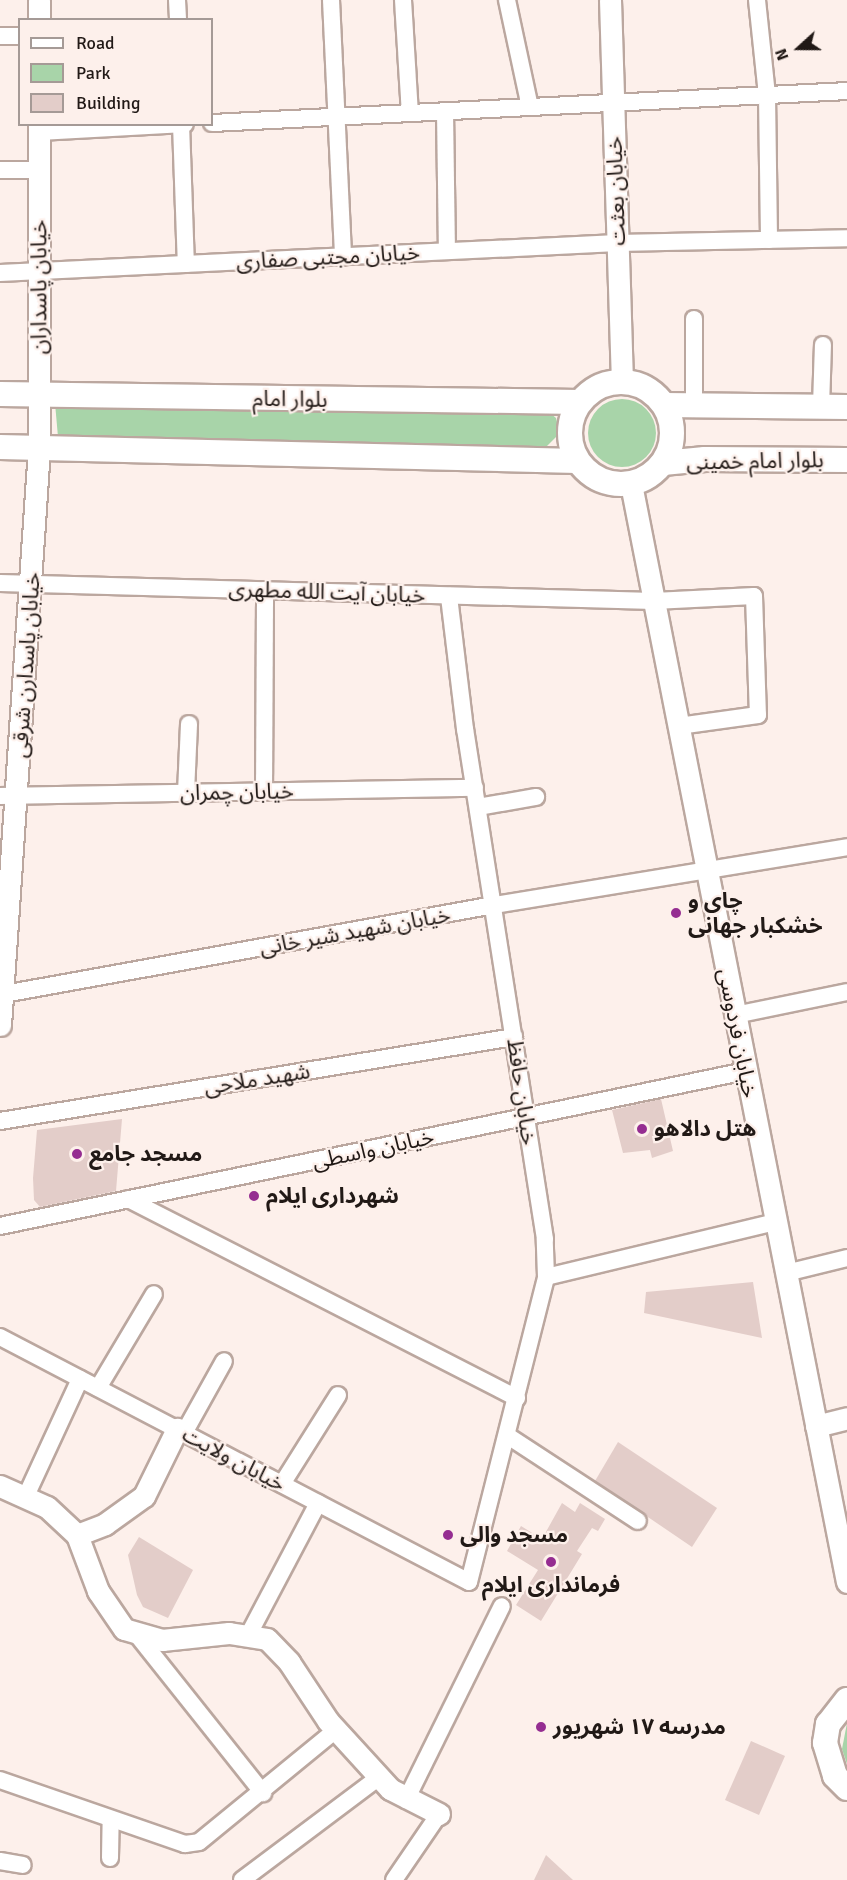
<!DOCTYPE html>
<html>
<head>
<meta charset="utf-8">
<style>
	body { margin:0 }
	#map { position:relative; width:847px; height:1880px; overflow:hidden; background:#fdf0eb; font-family:Signika,"Noto Sans Arabic",sans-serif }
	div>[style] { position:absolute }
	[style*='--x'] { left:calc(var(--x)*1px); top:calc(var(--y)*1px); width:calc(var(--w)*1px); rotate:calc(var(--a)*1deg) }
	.green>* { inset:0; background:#a8d4a9 }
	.round { border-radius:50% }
	.building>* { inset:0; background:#e3cdc9 }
	.roads { filter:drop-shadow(2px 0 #bba79f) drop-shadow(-2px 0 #bba79f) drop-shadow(0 2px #bba79f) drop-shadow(0 -2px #bba79f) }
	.minor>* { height:16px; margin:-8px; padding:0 8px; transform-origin:8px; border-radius:8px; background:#fff }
	.tertiary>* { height:21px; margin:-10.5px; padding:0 10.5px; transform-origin:10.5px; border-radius:10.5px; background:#fff }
	.secondary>* { height:24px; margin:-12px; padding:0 12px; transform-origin:12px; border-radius:12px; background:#fff }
	.secondary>.ring { margin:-12px; padding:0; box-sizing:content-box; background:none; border:24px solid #fff; border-radius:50% }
	.dots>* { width:16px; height:16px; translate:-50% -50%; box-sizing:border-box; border:3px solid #fdf0eb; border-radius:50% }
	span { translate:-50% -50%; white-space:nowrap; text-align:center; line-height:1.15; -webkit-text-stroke:4.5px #fdf0eb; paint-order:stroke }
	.street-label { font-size:22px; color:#211916 }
	.poi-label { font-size:22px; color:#211916; font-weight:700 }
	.left { translate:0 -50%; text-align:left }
	.legend { position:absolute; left:18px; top:18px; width:195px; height:108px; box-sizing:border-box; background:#fdf0eb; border:2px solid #a59a96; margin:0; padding:8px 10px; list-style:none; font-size:18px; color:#211916 }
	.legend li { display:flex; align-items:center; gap:12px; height:30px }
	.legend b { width:30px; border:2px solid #a59a96 }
	.north { position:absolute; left:769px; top:18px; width:60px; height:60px; -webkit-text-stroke:4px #fdf0eb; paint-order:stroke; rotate:249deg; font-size:16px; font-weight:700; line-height:24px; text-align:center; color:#211916 }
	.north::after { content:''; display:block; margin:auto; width:21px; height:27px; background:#211916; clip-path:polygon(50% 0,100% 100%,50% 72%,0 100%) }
</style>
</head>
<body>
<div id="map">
	<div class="green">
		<div class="round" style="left:588px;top:399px;width:68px;height:68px"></div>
		<div style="clip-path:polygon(55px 403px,549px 412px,556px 418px,560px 433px,546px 447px,58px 437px)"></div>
		<div style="clip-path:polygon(847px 1723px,847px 1764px,842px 1749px)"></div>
	</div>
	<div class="building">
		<div style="clip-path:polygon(661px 1099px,673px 1151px,652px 1158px,650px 1150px,623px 1153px,612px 1110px)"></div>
		<div style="clip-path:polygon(122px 1119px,116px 1191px,40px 1207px,34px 1200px,33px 1178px,37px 1130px)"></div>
		<div style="clip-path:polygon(753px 1282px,762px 1338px,644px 1313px,646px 1292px)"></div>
		<div style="clip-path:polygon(618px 1442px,717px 1508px,692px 1547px,595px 1481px)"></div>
		<div style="clip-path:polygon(562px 1503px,575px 1512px,580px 1503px,605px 1519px,598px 1531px,592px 1528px,577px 1551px,582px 1554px,541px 1621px,516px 1605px,538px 1570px,507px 1551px,521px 1526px,542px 1539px)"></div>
		<div style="clip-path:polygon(139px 1537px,193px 1570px,168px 1618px,143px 1607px,137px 1595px,128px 1555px)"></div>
		<div style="clip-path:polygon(751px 1741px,785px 1756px,759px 1815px,725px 1800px)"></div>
		<div style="clip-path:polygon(546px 1855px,573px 1880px,534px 1880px)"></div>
	</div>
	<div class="roads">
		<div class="minor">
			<div style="--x:177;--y:0;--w:20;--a:87"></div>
			<div style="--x:331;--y:0;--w:257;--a:87.3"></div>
			<div style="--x:403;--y:0;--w:113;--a:86.5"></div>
			<div style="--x:507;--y:0;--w:109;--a:77.9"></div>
			<div style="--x:757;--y:0;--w:96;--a:84"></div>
			<div style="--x:767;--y:95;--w:145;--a:89.2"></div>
			<div style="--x:0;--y:36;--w:20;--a:0"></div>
			<div style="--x:445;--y:111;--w:140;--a:89.2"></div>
			<div style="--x:212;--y:123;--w:636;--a:-2.88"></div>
			<div style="--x:181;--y:124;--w:140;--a:88"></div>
			<div style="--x:39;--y:132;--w:146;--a:-3.1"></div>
			<div style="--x:0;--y:170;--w:39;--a:0"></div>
			<div style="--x:0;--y:273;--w:618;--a:-2.78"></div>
			<div style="--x:617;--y:243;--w:230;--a:-1.2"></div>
			<div style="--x:694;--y:404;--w:85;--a:-90"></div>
			<div style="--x:821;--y:407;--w:62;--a:-88.2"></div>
			<div style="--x:0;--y:583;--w:654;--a:1.58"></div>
			<div style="--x:654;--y:601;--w:100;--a:-2.9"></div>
			<div style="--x:754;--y:596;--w:119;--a:88.1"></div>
			<div style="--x:758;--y:715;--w:80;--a:172.1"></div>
			<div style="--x:264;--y:792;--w:202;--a:-89.7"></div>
			<div style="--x:186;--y:793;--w:69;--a:-87.5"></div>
			<div style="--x:0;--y:796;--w:475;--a:-1"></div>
			<div style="--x:478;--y:807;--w:59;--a:-9.8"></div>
			<div style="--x:4;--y:994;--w:498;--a:-10.3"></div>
			<div style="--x:494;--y:905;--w:358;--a:-9.3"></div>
			<div style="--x:735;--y:1015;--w:114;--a:-11.6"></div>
			<div style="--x:0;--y:1121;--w:521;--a:-9.28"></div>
			<div style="--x:128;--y:1199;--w:437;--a:27.1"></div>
			<div style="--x:0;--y:1226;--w:762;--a:-11.74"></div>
			<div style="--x:786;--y:1273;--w:63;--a:-13.8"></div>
			<div style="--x:546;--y:1277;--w:236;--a:-13.5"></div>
			<div style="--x:0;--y:1337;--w:529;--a:27.58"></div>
			<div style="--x:469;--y:1582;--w:315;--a:-75.8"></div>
			<div style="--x:546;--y:1277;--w:38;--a:-92"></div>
			<div style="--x:545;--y:1239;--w:516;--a:-98.91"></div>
			<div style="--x:465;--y:729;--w:134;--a:-96.9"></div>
			<div style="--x:98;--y:1388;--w:109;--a:-59.2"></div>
			<div style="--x:184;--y:1433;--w:82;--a:-60.9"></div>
			<div style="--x:508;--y:1436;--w:155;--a:33.2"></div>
			<div style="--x:282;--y:1484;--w:105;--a:-57.8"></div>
			<div style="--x:26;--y:1496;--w:129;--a:-65.2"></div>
			<div style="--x:249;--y:1634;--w:148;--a:-62.2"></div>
			<div style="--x:138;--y:1636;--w:201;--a:51.5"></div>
			<div style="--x:0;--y:1780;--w:196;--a:19.1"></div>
			<div style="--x:185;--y:1844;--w:14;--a:-8"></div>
			<div style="--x:199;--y:1842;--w:177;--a:-39.3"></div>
			<div style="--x:406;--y:1800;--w:216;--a:-63.7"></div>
			<div style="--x:110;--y:1858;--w:39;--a:-89"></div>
			<div style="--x:0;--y:1861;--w:23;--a:10"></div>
			<div style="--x:242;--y:1880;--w:171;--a:-36.9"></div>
			<div style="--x:394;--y:1880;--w:80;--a:-55.7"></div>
		</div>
		<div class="tertiary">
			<div style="--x:610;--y:0;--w:381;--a:88.2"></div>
			<div style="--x:39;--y:20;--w:20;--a:-90"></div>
			<div style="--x:631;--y:484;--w:1119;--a:78.87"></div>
			<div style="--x:0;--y:1025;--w:577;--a:-86.13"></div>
			<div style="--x:39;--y:449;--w:325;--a:-90"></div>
			<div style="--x:816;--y:1426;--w:32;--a:-14"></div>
			<div style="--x:0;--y:1486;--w:51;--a:24.1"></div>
			<div style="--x:47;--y:1507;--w:41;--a:43"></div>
			<div style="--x:77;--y:1535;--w:60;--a:69.4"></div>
			<div style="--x:98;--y:1591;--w:46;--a:55.6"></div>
			<div style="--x:124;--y:1629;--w:40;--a:16"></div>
			<div style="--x:162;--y:1640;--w:67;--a:-6"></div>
			<div style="--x:229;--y:1633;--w:38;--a:9"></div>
			<div style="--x:267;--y:1639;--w:32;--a:46"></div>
			<div style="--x:289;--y:1662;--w:71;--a:56.5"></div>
			<div style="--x:328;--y:1721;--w:92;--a:47.6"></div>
			<div style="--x:390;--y:1789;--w:55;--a:27"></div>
			<div style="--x:77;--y:1535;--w:30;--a:-21"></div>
			<div style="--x:105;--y:1524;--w:48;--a:-35.7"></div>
			<div style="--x:144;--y:1496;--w:75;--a:-63.8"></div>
		</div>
		<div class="secondary">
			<div class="ring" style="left:570px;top:382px;width:78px;height:78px"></div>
			<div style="--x:0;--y:394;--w:579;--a:0.79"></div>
			<div style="--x:664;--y:405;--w:183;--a:0.6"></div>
			<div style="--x:0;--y:447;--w:577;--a:1.39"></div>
			<div style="--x:663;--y:463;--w:42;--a:-5.4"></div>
			<div style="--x:705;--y:459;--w:142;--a:0.4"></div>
			<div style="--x:847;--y:1700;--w:31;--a:128"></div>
			<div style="--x:828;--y:1724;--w:19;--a:99"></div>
			<div style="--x:825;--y:1743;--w:34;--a:73"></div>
			<div style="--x:835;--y:1776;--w:17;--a:45"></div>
		</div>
	</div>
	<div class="dots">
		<div style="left:676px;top:913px;background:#952d91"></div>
		<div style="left:642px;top:1129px;background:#952d91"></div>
		<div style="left:77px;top:1154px;background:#952d91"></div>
		<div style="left:254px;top:1196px;background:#952d91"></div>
		<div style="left:448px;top:1535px;background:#952d91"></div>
		<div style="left:551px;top:1562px;background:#952d91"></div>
		<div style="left:541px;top:1727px;background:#952d91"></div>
	</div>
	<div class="street-label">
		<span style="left:616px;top:191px;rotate:-92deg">خیابان بعثت</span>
		<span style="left:328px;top:257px;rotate:-3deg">خیابان مجتبی صفاری</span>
		<span style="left:39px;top:287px;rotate:-90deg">خیابان پاسداران</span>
		<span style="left:290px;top:399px;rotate:1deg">بلوار امام</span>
		<span style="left:755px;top:461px;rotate:-1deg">بلوار امام خمینی</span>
		<span style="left:327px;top:592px;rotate:2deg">خیابان آیت الله مطهری</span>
		<span style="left:26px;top:665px;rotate:-86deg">خیابان پاسدارن شرقی</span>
		<span style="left:237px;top:792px;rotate:-1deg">خیابان چمران</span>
		<span style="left:355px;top:931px;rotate:-10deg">خیابان شهید شیر خانی</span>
		<span style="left:738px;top:1033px;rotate:79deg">خیابان فردوسی</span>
		<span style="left:257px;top:1079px;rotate:-9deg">شهید ملاحی</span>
		<span style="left:522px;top:1092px;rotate:82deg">خیابان حافظ</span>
		<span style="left:373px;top:1149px;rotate:-12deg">خیابان واسطی</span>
		<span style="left:234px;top:1459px;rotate:28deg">خیابان ولایت</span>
	</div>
	<div class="poi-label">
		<span class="left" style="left:688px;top:913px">چای و<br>خشکبار جهانی</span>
		<span class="left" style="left:654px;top:1129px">هتل دالاهو</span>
		<span class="left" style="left:89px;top:1154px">مسجد جامع</span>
		<span class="left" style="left:266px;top:1196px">شهرداری ایلام</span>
		<span class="left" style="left:460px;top:1535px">مسجد والی</span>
		<span style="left:551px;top:1585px">فرمانداری ایلام</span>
		<span class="left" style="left:553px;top:1727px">مدرسه ۱۷ شهریور</span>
	</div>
	<ul class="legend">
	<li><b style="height:8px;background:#fff"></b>Road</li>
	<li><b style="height:16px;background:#a8d4a9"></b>Park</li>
	<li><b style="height:16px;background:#e3cdc9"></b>Building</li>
	</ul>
	<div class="north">N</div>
</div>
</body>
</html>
